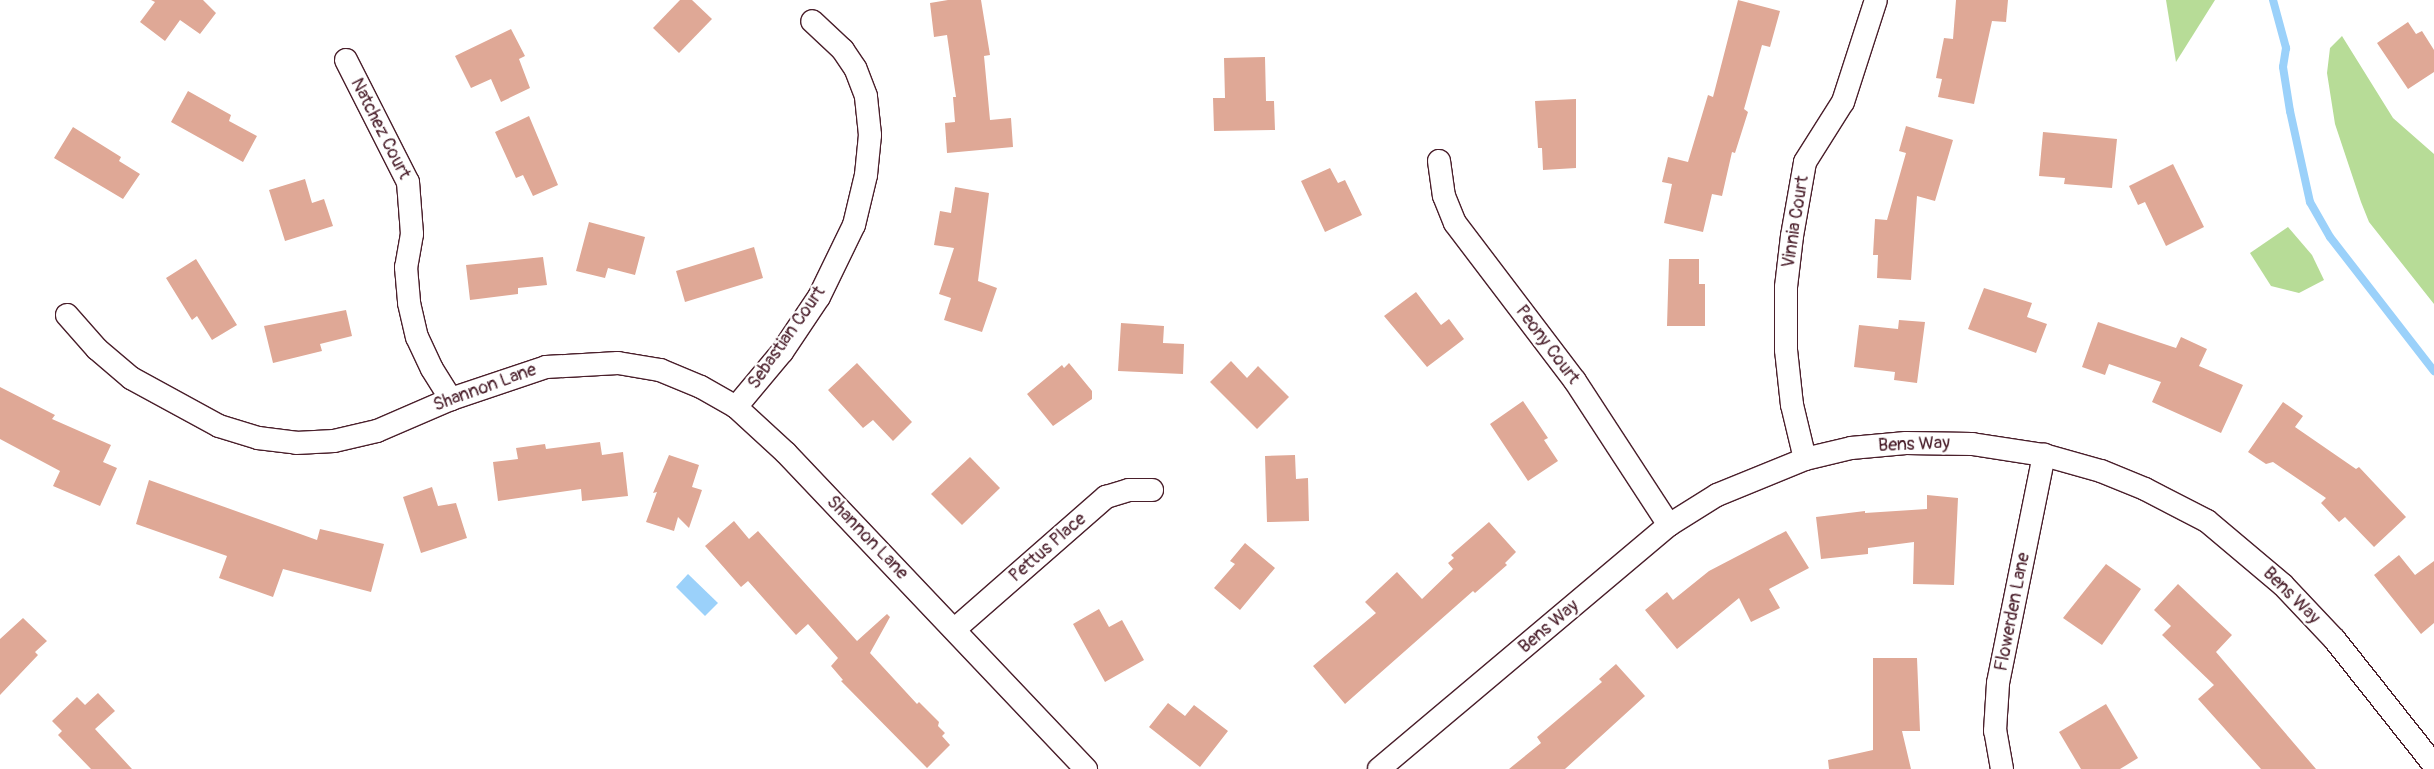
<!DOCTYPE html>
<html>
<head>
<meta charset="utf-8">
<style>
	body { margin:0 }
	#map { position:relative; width:2434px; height:769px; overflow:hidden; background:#fff; font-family:Pangolin,sans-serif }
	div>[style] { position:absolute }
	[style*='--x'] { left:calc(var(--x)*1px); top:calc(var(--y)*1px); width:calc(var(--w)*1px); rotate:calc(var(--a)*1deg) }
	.green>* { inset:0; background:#b7dc97 }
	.water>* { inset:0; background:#9bd1fa }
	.stream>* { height:8px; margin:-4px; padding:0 4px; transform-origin:4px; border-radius:4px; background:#9bd1fa }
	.building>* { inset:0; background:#dfa896 }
	.roads { filter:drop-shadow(1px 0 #4a1f2b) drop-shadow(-1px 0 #4a1f2b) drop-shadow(0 1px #4a1f2b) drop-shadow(0 -1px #4a1f2b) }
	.minor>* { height:22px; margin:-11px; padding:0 11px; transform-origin:11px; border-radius:11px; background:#fff }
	span { translate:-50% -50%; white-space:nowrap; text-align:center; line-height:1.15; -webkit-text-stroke:4.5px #fff; paint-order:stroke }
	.street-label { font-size:18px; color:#4a1f2b }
</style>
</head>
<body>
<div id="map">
	<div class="green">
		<div style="clip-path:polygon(2166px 0,2215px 0,2176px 62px)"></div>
		<div style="clip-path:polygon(2342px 36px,2393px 118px,2434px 154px,2434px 304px,2369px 222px,2361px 202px,2335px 124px,2327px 73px,2330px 48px)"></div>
		<div style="clip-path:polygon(2288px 227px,2312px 255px,2324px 280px,2299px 293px,2271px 286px,2250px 253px)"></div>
	</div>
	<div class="water">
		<div style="clip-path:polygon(688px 574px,718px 603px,705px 616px,676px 587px)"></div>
	</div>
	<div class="stream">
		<div style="--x:2273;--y:0;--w:50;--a:74.8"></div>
		<div style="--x:2286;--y:48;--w:19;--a:99"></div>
		<div style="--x:2283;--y:67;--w:45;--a:81"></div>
		<div style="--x:2290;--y:111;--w:93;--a:77.6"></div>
		<div style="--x:2310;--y:202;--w:40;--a:60.3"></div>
		<div style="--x:2330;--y:237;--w:170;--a:52.2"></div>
	</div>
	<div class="building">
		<div style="clip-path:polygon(151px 0,203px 0,216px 13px,200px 34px,180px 20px,165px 41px,140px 22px,155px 2px)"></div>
		<div style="clip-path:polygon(680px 0,692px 0,712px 19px,679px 53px,653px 28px)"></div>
		<div style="clip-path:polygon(948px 0,981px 0,990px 55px,984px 56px,990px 120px,1011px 118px,1013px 147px,947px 153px,945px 123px,955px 122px,953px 97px,956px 97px,947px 35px,934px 37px,930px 3px)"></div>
		<div style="clip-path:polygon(1738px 0,1780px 11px,1770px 47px,1762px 45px,1744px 109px,1748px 112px,1735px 153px,1732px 152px,1722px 196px,1712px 194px,1703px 232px,1664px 223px,1672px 184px,1662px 182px,1668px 157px,1688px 162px,1708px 95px,1713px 97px)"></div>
		<div style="clip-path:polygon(1956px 0,2008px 0,2006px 22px,1992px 21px,1974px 104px,1938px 97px,1942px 79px,1936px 78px,1944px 38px,1953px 39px)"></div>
		<div style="clip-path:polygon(2408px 22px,2416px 34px,2422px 31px,2434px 50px,2434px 72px,2408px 89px,2377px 43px)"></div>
		<div style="clip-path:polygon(511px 29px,525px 56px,519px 59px,530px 88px,501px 102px,491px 79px,471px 88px,455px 56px)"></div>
		<div style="clip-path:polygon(1265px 57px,1266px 101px,1274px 101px,1275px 130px,1214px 131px,1213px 98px,1225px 98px,1224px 58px)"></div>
		<div style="clip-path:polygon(188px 91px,231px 115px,229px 121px,257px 136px,243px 162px,171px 122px)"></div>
		<div style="clip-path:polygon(1576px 99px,1576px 168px,1543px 170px,1542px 148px,1538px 148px,1535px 101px)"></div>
		<div style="clip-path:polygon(529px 116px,558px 185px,533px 196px,523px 175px,516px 178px,495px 132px)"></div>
		<div style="clip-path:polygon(1906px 126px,1953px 140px,1935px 201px,1917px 196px,1911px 280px,1877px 278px,1878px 255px,1873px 255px,1875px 219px,1887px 220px,1906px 153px,1899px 151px)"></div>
		<div style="clip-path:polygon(73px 127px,121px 157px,119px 161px,140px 174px,123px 199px,54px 158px)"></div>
		<div style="clip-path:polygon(2043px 132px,2117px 139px,2112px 188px,2064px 184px,2065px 178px,2039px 176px)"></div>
		<div style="clip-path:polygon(2173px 164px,2204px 227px,2166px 246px,2145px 202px,2138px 205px,2129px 186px)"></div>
		<div style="clip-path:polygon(1330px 168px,1338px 183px,1345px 180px,1362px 215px,1325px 232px,1301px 181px)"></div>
		<div style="clip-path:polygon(305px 179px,312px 203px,324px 199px,333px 226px,285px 241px,269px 190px)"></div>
		<div style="clip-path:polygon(955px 187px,989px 193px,978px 281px,997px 288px,982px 332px,944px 320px,951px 298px,939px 294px,954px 248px,934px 245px,940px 211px,951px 213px)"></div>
		<div style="clip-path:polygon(589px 222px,645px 237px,635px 275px,608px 268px,605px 278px,576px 271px)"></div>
		<div style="clip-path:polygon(754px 247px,763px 278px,685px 302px,676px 271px)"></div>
		<div style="clip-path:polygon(543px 257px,547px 285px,518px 288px,518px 294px,470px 300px,466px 265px)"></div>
		<div style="clip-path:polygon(196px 259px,237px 325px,212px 340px,197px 316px,192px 320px,166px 278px)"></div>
		<div style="clip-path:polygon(1669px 259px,1699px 259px,1699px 284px,1705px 284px,1705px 326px,1667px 326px)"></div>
		<div style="clip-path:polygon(1984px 288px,2032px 303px,2027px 317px,2047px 324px,2036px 353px,1968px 329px)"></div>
		<div style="clip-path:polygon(1416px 292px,1441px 325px,1449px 319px,1464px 339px,1427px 367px,1384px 316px)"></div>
		<div style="clip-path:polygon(346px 310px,352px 336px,320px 344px,322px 351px,273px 363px,264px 326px)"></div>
		<div style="clip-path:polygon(1899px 320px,1925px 322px,1917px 383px,1894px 380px,1895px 372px,1854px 367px,1859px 325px,1898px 329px)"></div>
		<div style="clip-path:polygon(2098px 322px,2176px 348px,2181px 337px,2207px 349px,2199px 366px,2243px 385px,2221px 433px,2152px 402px,2161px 382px,2109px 364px,2105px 375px,2082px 367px)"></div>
		<div style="clip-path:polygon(1121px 323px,1164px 326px,1163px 343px,1184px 344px,1183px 374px,1118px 371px)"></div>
		<div style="clip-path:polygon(1231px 361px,1247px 378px,1258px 366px,1289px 397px,1257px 429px,1210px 382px)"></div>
		<div style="clip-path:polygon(857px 363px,912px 422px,893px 441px,873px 420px,863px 428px,828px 390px)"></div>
		<div style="clip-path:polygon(1069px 363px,1092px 391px,1092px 399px,1053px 426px,1027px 394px,1062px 365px,1064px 368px)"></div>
		<div style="clip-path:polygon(0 387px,55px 415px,52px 419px,111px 445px,103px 462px,117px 468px,100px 506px,53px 486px,60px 471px,0 439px)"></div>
		<div style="clip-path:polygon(1523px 401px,1548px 438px,1544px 440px,1558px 461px,1528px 481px,1490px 424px)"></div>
		<div style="clip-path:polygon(2283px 402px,2303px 416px,2295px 427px,2356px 469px,2359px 467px,2406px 517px,2374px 547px,2345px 517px,2339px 522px,2321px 503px,2326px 498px,2273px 462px,2266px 464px,2248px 452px)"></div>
		<div style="clip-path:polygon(600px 442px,602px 455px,623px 452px,628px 496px,582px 501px,581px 489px,498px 501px,493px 462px,518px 459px,516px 448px,545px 444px,546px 449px)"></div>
		<div style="clip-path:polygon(669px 455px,699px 465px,692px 487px,702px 490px,689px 528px,678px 517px,674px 531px,646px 522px,657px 492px,653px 493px)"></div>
		<div style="clip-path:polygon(1295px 455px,1296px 479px,1308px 478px,1309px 521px,1267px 522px,1265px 456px)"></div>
		<div style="clip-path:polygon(970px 457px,1000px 488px,962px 525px,931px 494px)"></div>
		<div style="clip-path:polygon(149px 480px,317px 540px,320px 529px,384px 544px,371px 592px,283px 569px,273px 597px,219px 578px,227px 556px,136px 524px)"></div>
		<div style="clip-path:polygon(432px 487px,438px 506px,456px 503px,467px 538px,421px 553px,403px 497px)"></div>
		<div style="clip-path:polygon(1927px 495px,1958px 498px,1954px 585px,1913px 584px,1914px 542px,1868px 548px,1868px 554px,1821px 559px,1816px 517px,1865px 511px,1865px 513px,1927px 509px)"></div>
		<div style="clip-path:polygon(734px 521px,749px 539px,758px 531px,857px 641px,887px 614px,890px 617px,870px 653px,917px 704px,919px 702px,939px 722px,938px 726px,945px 733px,942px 736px,950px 745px,927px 768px,841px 681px,843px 680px,831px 666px,838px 658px,808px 624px,796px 635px,748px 581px,741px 587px,705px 546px)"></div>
		<div style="clip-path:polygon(1489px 522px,1516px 552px,1505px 563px,1507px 565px,1475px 593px,1473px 591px,1345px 704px,1313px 666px,1376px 613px,1365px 602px,1397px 572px,1422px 599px,1453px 569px,1448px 563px,1454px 558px,1451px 555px)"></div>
		<div style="clip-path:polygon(1786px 531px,1809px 568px,1769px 589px,1780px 608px,1751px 622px,1739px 598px,1677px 649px,1645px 610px,1667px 592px,1673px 600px,1709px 571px)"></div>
		<div style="clip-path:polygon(1245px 543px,1275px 568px,1240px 610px,1214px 588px,1235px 564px,1230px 561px)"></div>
		<div style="clip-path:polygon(2399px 555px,2415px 575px,2434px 561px,2434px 623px,2421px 634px,2374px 575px)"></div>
		<div style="clip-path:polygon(2106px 564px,2141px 589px,2102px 645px,2063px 618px)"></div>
		<div style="clip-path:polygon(2178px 584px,2232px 635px,2216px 652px,2316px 769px,2261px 769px,2198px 699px,2214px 685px,2162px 635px,2171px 626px,2154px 610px)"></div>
		<div style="clip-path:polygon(1099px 609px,1109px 627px,1122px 620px,1144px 660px,1105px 682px,1073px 624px)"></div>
		<div style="clip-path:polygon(23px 618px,47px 641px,35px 652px,38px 655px,0 695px,0 639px)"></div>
		<div style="clip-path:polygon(1873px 658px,1917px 658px,1920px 731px,1902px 731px,1911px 769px,1829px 769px,1828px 760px,1873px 750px)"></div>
		<div style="clip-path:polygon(1616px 664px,1645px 696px,1565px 769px,1509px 769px,1541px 743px,1537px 737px,1602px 682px,1599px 679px)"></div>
		<div style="clip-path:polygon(98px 693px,115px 711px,95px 729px,132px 769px,91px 769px,58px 735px,62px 731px,52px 721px,77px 697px,85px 705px)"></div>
		<div style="clip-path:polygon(1168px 703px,1185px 716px,1194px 705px,1228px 731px,1200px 767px,1149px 727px)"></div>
		<div style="clip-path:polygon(2106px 704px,2138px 758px,2120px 769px,2081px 769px,2059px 732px)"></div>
	</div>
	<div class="roads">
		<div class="minor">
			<div style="--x:346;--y:60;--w:137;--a:63.1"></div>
			<div style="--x:408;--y:182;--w:52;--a:85.6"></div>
			<div style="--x:412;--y:234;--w:34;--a:100"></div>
			<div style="--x:406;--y:267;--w:36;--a:85"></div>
			<div style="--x:409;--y:303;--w:35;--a:77"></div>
			<div style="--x:417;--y:337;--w:35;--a:65"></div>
			<div style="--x:432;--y:369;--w:36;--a:58"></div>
			<div style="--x:1439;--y:161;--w:35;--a:82"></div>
			<div style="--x:1444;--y:196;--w:29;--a:68"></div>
			<div style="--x:1455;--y:223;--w:198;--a:52.8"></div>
			<div style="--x:1575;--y:381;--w:172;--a:56.9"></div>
			<div style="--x:67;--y:315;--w:45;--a:48.6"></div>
			<div style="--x:97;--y:349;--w:45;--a:40.5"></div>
			<div style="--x:131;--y:378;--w:100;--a:28.6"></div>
			<div style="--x:219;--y:426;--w:41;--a:17.1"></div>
			<div style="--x:258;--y:438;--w:38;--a:7"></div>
			<div style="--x:296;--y:443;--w:38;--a:-3"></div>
			<div style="--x:334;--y:441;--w:44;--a:-13.1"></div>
			<div style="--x:377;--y:431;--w:81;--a:-23.4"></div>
			<div style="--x:451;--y:399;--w:100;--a:-18.6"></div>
			<div style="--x:546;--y:367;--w:72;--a:-3.2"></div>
			<div style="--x:618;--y:363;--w:43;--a:9.5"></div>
			<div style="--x:660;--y:370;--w:44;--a:22.5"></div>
			<div style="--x:701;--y:387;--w:40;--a:29.7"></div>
			<div style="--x:736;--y:407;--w:68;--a:42.6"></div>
			<div style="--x:786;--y:453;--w:436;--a:46.5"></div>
			<div style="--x:736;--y:407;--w:72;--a:-50.1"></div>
			<div style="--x:782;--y:352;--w:66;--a:-56.1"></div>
			<div style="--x:819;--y:297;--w:80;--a:-64.1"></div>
			<div style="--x:854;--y:225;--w:51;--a:-76.5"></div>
			<div style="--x:866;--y:175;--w:40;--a:-84.3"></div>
			<div style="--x:870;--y:135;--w:39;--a:-96"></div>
			<div style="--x:866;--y:96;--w:30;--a:-111"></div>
			<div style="--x:855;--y:68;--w:22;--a:-124"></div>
			<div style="--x:843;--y:50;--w:42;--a:-136.9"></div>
			<div style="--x:1805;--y:459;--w:56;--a:-103.5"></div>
			<div style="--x:1792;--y:405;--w:55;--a:-96.2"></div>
			<div style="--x:1786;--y:350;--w:63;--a:-90"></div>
			<div style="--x:1786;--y:287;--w:51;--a:-83.3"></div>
			<div style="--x:1792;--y:236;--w:75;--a:-80"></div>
			<div style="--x:1805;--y:162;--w:71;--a:-57.7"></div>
			<div style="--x:1843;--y:102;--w:107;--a:-72.1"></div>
			<div style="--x:955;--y:629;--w:201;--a:-41.2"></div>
			<div style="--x:1106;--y:497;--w:24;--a:-17"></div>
			<div style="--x:1129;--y:490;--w:23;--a:0"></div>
			<div style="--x:1379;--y:769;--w:379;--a:-40.1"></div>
			<div style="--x:1669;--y:525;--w:57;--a:-32"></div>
			<div style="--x:1717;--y:495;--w:95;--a:-22.2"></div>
			<div style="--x:1805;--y:459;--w:47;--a:-13.4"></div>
			<div style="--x:1851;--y:448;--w:55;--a:-5.2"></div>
			<div style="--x:1906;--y:443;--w:66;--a:0.9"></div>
			<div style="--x:1972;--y:444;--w:73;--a:8.7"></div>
			<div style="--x:2044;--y:455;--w:59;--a:15.7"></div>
			<div style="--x:2101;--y:471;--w:48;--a:22.2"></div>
			<div style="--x:2145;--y:489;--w:70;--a:27.3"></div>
			<div style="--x:2207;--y:521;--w:99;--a:40.1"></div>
			<div style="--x:2283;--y:585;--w:76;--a:46.6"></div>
			<div style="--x:2335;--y:640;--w:159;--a:51.6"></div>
			<div style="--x:2002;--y:769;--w:39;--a:-100"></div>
			<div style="--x:1995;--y:731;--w:48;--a:-86.4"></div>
			<div style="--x:1998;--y:683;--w:233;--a:-78.6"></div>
		</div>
	</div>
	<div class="street-label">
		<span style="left:380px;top:129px;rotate:63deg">Natchez Court</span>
		<span style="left:1796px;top:222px;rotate:-81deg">Vinnia Court</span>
		<span style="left:787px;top:338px;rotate:-55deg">Sebastian Court</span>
		<span style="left:1547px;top:345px;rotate:53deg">Peony Court</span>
		<span style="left:485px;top:388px;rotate:-20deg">Shannon Lane</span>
		<span style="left:1914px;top:445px;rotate:-2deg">Bens Way</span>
		<span style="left:867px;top:538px;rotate:46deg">Shannon Lane</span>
		<span style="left:1048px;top:548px;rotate:-41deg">Pettus Place</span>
		<span style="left:2291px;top:596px;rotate:45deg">Bens Way</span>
		<span style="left:2013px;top:612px;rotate:-79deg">Flowerden Lane</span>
		<span style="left:1549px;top:627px;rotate:-40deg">Bens Way</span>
	</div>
</div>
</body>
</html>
